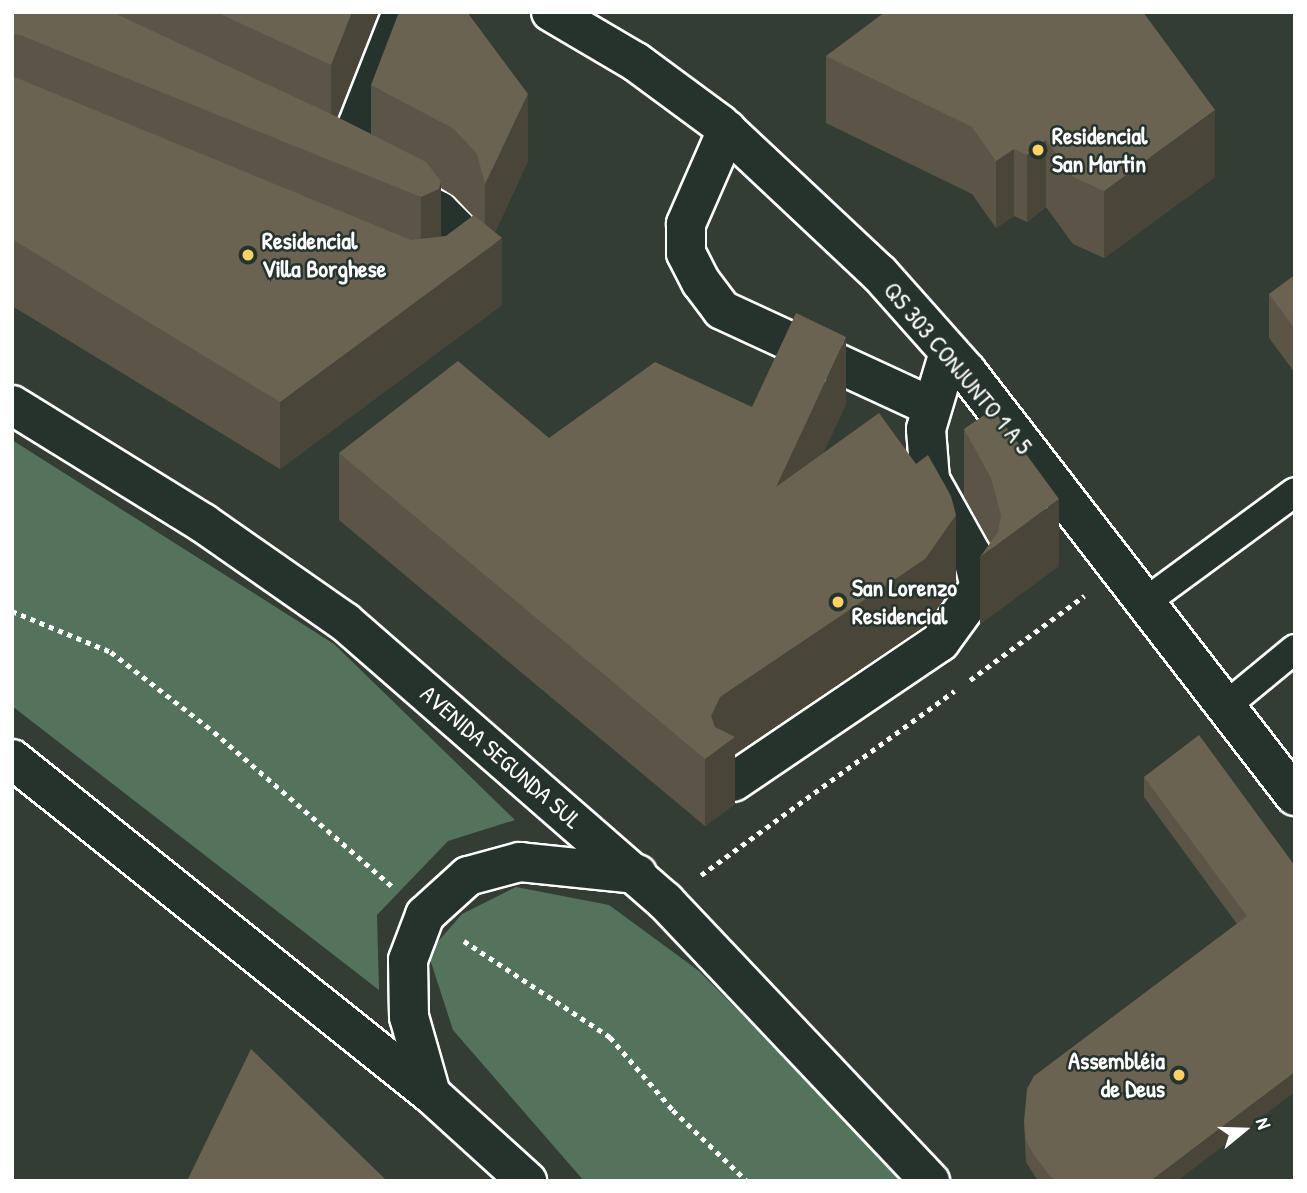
<!DOCTYPE html>
<html>
<head>
<meta charset="utf-8">
<style>
	body { margin:0 }
	#map { position:relative; width:1307px; height:1193px; overflow:hidden; background:#343d34; font-family:"Patrick Hand",sans-serif }
	div>[style] { position:absolute }
	[style*='--x'] { left:calc(var(--x)*1px); top:calc(var(--y)*1px); width:calc(var(--w)*1px); rotate:calc(var(--a)*1deg) }
	.green>* { inset:0; background:#53735d }
	.path>* { height:4.5px; margin-top:-2.25px; transform-origin:0; background:repeating-linear-gradient(90deg,#fff 0 5px,transparent 0 10px) }
	.roads { filter:drop-shadow(2px 0 #fff) drop-shadow(-2px 0 #fff) drop-shadow(0 2px #fff) drop-shadow(0 -2px #fff) }
	.service>* { height:28px; margin:-14px; padding:0 14px; transform-origin:14px; border-radius:14px; background:#26332d }
	.minor>* { height:38px; margin:-19px; padding:0 19px; transform-origin:19px; border-radius:19px; background:#26332d }
	.secondary>* { height:38px; margin:-19px; padding:0 19px; transform-origin:19px; border-radius:19px; background:#26332d }
	.wall>* { inset:0; background:#5b5547 }
	.shaded-wall>* { inset:0; background:#4a4539 }
	.building>* { inset:0; background:#6a6352 }
	.dots>* { width:19px; height:19px; translate:-50% -50%; box-sizing:border-box; border:4px solid #26332d; border-radius:50% }
	span { translate:-50% -50%; white-space:nowrap; text-align:center; line-height:1.15; -webkit-text-stroke:5px #26332d; paint-order:stroke }
	.poi-label { font-size:24px; color:#fff; font-weight:700 }
	.left { translate:0 -50%; text-align:left }
	.right { translate:-100% -50%; text-align:right }
	.street-label { font-size:24px; color:#fff }
	.frame { position:absolute; inset:0; border:14px solid #fff; pointer-events:none }
	.north { position:absolute; left:1209px; top:1095px; width:70px; height:70px; -webkit-text-stroke:5px #26332d; paint-order:stroke; rotate:71deg; font-size:19px; font-weight:700; line-height:28px; text-align:center; color:#fff }
	.north::after { content:''; display:block; margin:auto; width:24px; height:32px; background:#fff; clip-path:polygon(50% 0,100% 100%,50% 72%,0 100%) }
</style>
</head>
<body>
<div id="map">
	<div class="green">
		<div style="clip-path:polygon(12px 440px,334px 644px,515px 820px,448px 841px,377px 915px,379px 990px,12px 706px)"></div>
		<div style="clip-path:polygon(516px 887px,609px 905px,699px 971px,907px 1181px,584px 1181px,453px 1030px,428px 953px,462px 914px)"></div>
	</div>
	<div class="path">
		<div style="--x:12;--y:611;--w:107;--a:22.5"></div>
		<div style="--x:111;--y:652;--w:130;--a:37.8"></div>
		<div style="--x:214;--y:732;--w:237;--a:40.9"></div>
		<div style="--x:970;--y:680;--w:142;--a:-36.4"></div>
		<div style="--x:701;--y:875;--w:313;--a:-36"></div>
		<div style="--x:464;--y:941;--w:175;--a:33.3"></div>
		<div style="--x:610;--y:1037;--w:96;--a:49.2"></div>
		<div style="--x:673;--y:1110;--w:103;--a:43.8"></div>
	</div>
	<div class="roads">
		<div class="service">
			<div style="--x:1144;--y:603;--w:187;--a:-36.3"></div>
			<div style="--x:1227;--y:705;--w:88;--a:-39.5"></div>
		</div>
		<div class="minor">
			<div style="--x:551;--y:12;--w:99;--a:30.5"></div>
			<div style="--x:636;--y:62;--w:104;--a:36.4"></div>
			<div style="--x:720;--y:124;--w:219;--a:43.2"></div>
			<div style="--x:880;--y:274;--w:131;--a:48.4"></div>
			<div style="--x:967;--y:372;--w:536;--a:52.28"></div>
			<div style="--x:727;--y:130;--w:103;--a:113.6"></div>
			<div style="--x:686;--y:224;--w:29;--a:90"></div>
			<div style="--x:686;--y:253;--w:33;--a:63"></div>
			<div style="--x:701;--y:282;--w:35;--a:53"></div>
			<div style="--x:722;--y:310;--w:231;--a:24.8"></div>
			<div style="--x:328;--y:155;--w:17;--a:25"></div>
			<div style="--x:343;--y:162;--w:161;--a:-68.5"></div>
			<div style="--x:394;--y:188;--w:51;--a:27.1"></div>
			<div style="--x:439;--y:211;--w:25;--a:45"></div>
			<div style="--x:457;--y:229;--w:19;--a:69"></div>
			<div style="--x:464;--y:247;--w:23;--a:105"></div>
			<div style="--x:458;--y:269;--w:7;--a:146"></div>
			<div style="--x:733;--y:782;--w:250;--a:-34.1"></div>
			<div style="--x:940;--y:642;--w:68;--a:-54"></div>
			<div style="--x:980;--y:587;--w:33;--a:-104"></div>
			<div style="--x:972;--y:555;--w:86;--a:-119.2"></div>
			<div style="--x:930;--y:480;--w:51;--a:-94.5"></div>
			<div style="--x:926;--y:429;--w:80;--a:-73.4"></div>
		</div>
		<div class="secondary">
			<div style="--x:12;--y:405;--w:225;--a:31.7"></div>
			<div style="--x:203;--y:523;--w:173;--a:34.9"></div>
			<div style="--x:345;--y:622;--w:425;--a:41.1"></div>
			<div style="--x:665;--y:901;--w:386;--a:46.6"></div>
			<div style="--x:12;--y:759;--w:536;--a:38.64"></div>
			<div style="--x:431;--y:1094;--w:130;--a:42.2"></div>
			<div style="--x:431;--y:1094;--w:80;--a:-105.9"></div>
			<div style="--x:409;--y:1017;--w:57;--a:-91"></div>
			<div style="--x:408;--y:960;--w:48;--a:-69.3"></div>
			<div style="--x:425;--y:915;--w:58;--a:-42.2"></div>
			<div style="--x:468;--y:876;--w:54;--a:-15.1"></div>
			<div style="--x:520;--y:862;--w:118;--a:5.9"></div>
		</div>
	</div>
	<div class="wall">
		<div style="clip-path:polygon(evenodd,12px 12px,378px 12px,337px 117px,371px 134px,371px 85px,528px 161px,495px 232px,502px 305px,280px 469px,12px 306px,12px 12px,441px 188px,454px 196px,473px 216px,446px 236px,441px 237px,441px 188px)"></div>
		<div style="clip-path:polygon(826px 56px,1215px 177px,1104px 258px,1073px 244px,1046px 207px,1027px 222px,1014px 216px,996px 228px,972px 194px,826px 123px)"></div>
		<div style="clip-path:polygon(1295px 275px,1295px 373px,1269px 338px,1269px 294px)"></div>
		<div style="clip-path:polygon(846px 404px,823px 453px,956px 582px,925px 626px,735px 754px,735px 804px,705px 826px,339px 520px,339px 453px,549px 438px,752px 407px)"></div>
		<div style="clip-path:polygon(964px 429px,1059px 566px,980px 624px,990px 543px,964px 496px)"></div>
		<div style="clip-path:polygon(1144px 777px,1295px 866px,1177px 1181px,1038px 1181px,1026px 1162px,1024px 1122px,1237px 924px,1144px 797px)"></div>
	</div>
	<div class="shaded-wall">
		<div style="clip-path:polygon(352px 12px,378px 12px,331px 132px,331px 65px)"></div>
		<div style="clip-path:polygon(528px 94px,528px 161px,486px 251px,502px 238px,502px 305px,280px 469px,280px 402px,485px 251px,485px 184px)"></div>
		<div style="clip-path:polygon(1215px 110px,1215px 177px,1104px 258px,1104px 191px)"></div>
		<div style="clip-path:polygon(1046px 140px,1046px 207px,1027px 222px,1027px 155px)"></div>
		<div style="clip-path:polygon(1014px 149px,1014px 216px,996px 228px,996px 161px)"></div>
		<div style="clip-path:polygon(441px 181px,441px 248px,421px 264px,421px 197px)"></div>
		<div style="clip-path:polygon(846px 337px,846px 404px,776px 554px,776px 487px)"></div>
		<div style="clip-path:polygon(1059px 499px,1059px 566px,980px 624px,980px 557px)"></div>
		<div style="clip-path:polygon(956px 515px,956px 582px,925px 626px,735px 754px,735px 804px,705px 826px,705px 759px,711px 716px,720px 697px)"></div>
		<div style="clip-path:polygon(1295px 1072px,1295px 1092px,1177px 1181px,1150px 1181px)"></div>
	</div>
	<div class="building">
		<div style="clip-path:polygon(12px 12px,112px 12px,333px 115px,426px 162px,441px 181px,439px 189px,421px 197px,20px 35px,12px 34px)"></div>
		<div style="clip-path:polygon(216px 12px,352px 12px,331px 65px)"></div>
		<div style="clip-path:polygon(399px 12px,467px 12px,528px 94px,485px 184px,477px 154px,454px 129px,371px 85px)"></div>
		<div style="clip-path:polygon(885px 12px,1143px 12px,1215px 110px,1104px 191px,1073px 177px,1046px 140px,1027px 155px,1014px 149px,996px 161px,972px 127px,826px 56px)"></div>
		<div style="clip-path:polygon(12px 76px,411px 240px,446px 236px,474px 215px,502px 238px,280px 402px,12px 239px)"></div>
		<div style="clip-path:polygon(1295px 275px,1295px 329px,1269px 294px)"></div>
		<div style="clip-path:polygon(796px 313px,846px 337px,776px 487px,879px 413px,916px 464px,928px 455px,951px 496px,956px 515px,925px 559px,720px 697px,711px 716px,715px 727px,735px 737px,705px 759px,339px 453px,458px 361px,549px 438px,655px 362px,752px 407px)"></div>
		<div style="clip-path:polygon(993px 409px,1059px 499px,980px 557px,998px 532px,1001px 515px,991px 478px,964px 429px)"></div>
		<div style="clip-path:polygon(1199px 735px,1295px 866px,1295px 1072px,1150px 1181px,1057px 1181px,1050px 1176px,1034px 1155px,1026px 1141px,1024px 1122px,1027px 1089px,1034px 1076px,1247px 916px,1144px 777px)"></div>
		<div style="clip-path:polygon(251px 1049px,384px 1178px,387px 1181px,187px 1181px)"></div>
	</div>
	<div class="dots">
		<div style="left:1038px;top:150px;background:#ffd166"></div>
		<div style="left:248px;top:255px;background:#ffd166"></div>
		<div style="left:838px;top:602px;background:#ffd166"></div>
		<div style="left:1179px;top:1075px;background:#ffd166"></div>
	</div>
	<div class="poi-label">
		<span class="left" style="left:1052px;top:150px">Residencial<br>San Martin</span>
		<span class="left" style="left:262px;top:255px">Residencial<br>Villa Borghese</span>
		<span class="left" style="left:852px;top:602px">San Lorenzo<br>Residencial</span>
		<span class="right" style="left:1165px;top:1075px">Assembléia<br>de Deus</span>
	</div>
	<div class="street-label">
		<span style="left:958px;top:368px;rotate:50deg">QS 303 CONJUNTO 1 A 5</span>
		<span style="left:501px;top:757px;rotate:41deg">AVENIDA SEGUNDA SUL</span>
	</div>
	<div class="frame"></div>
	<div class="north">N</div>
</div>
</body>
</html>
